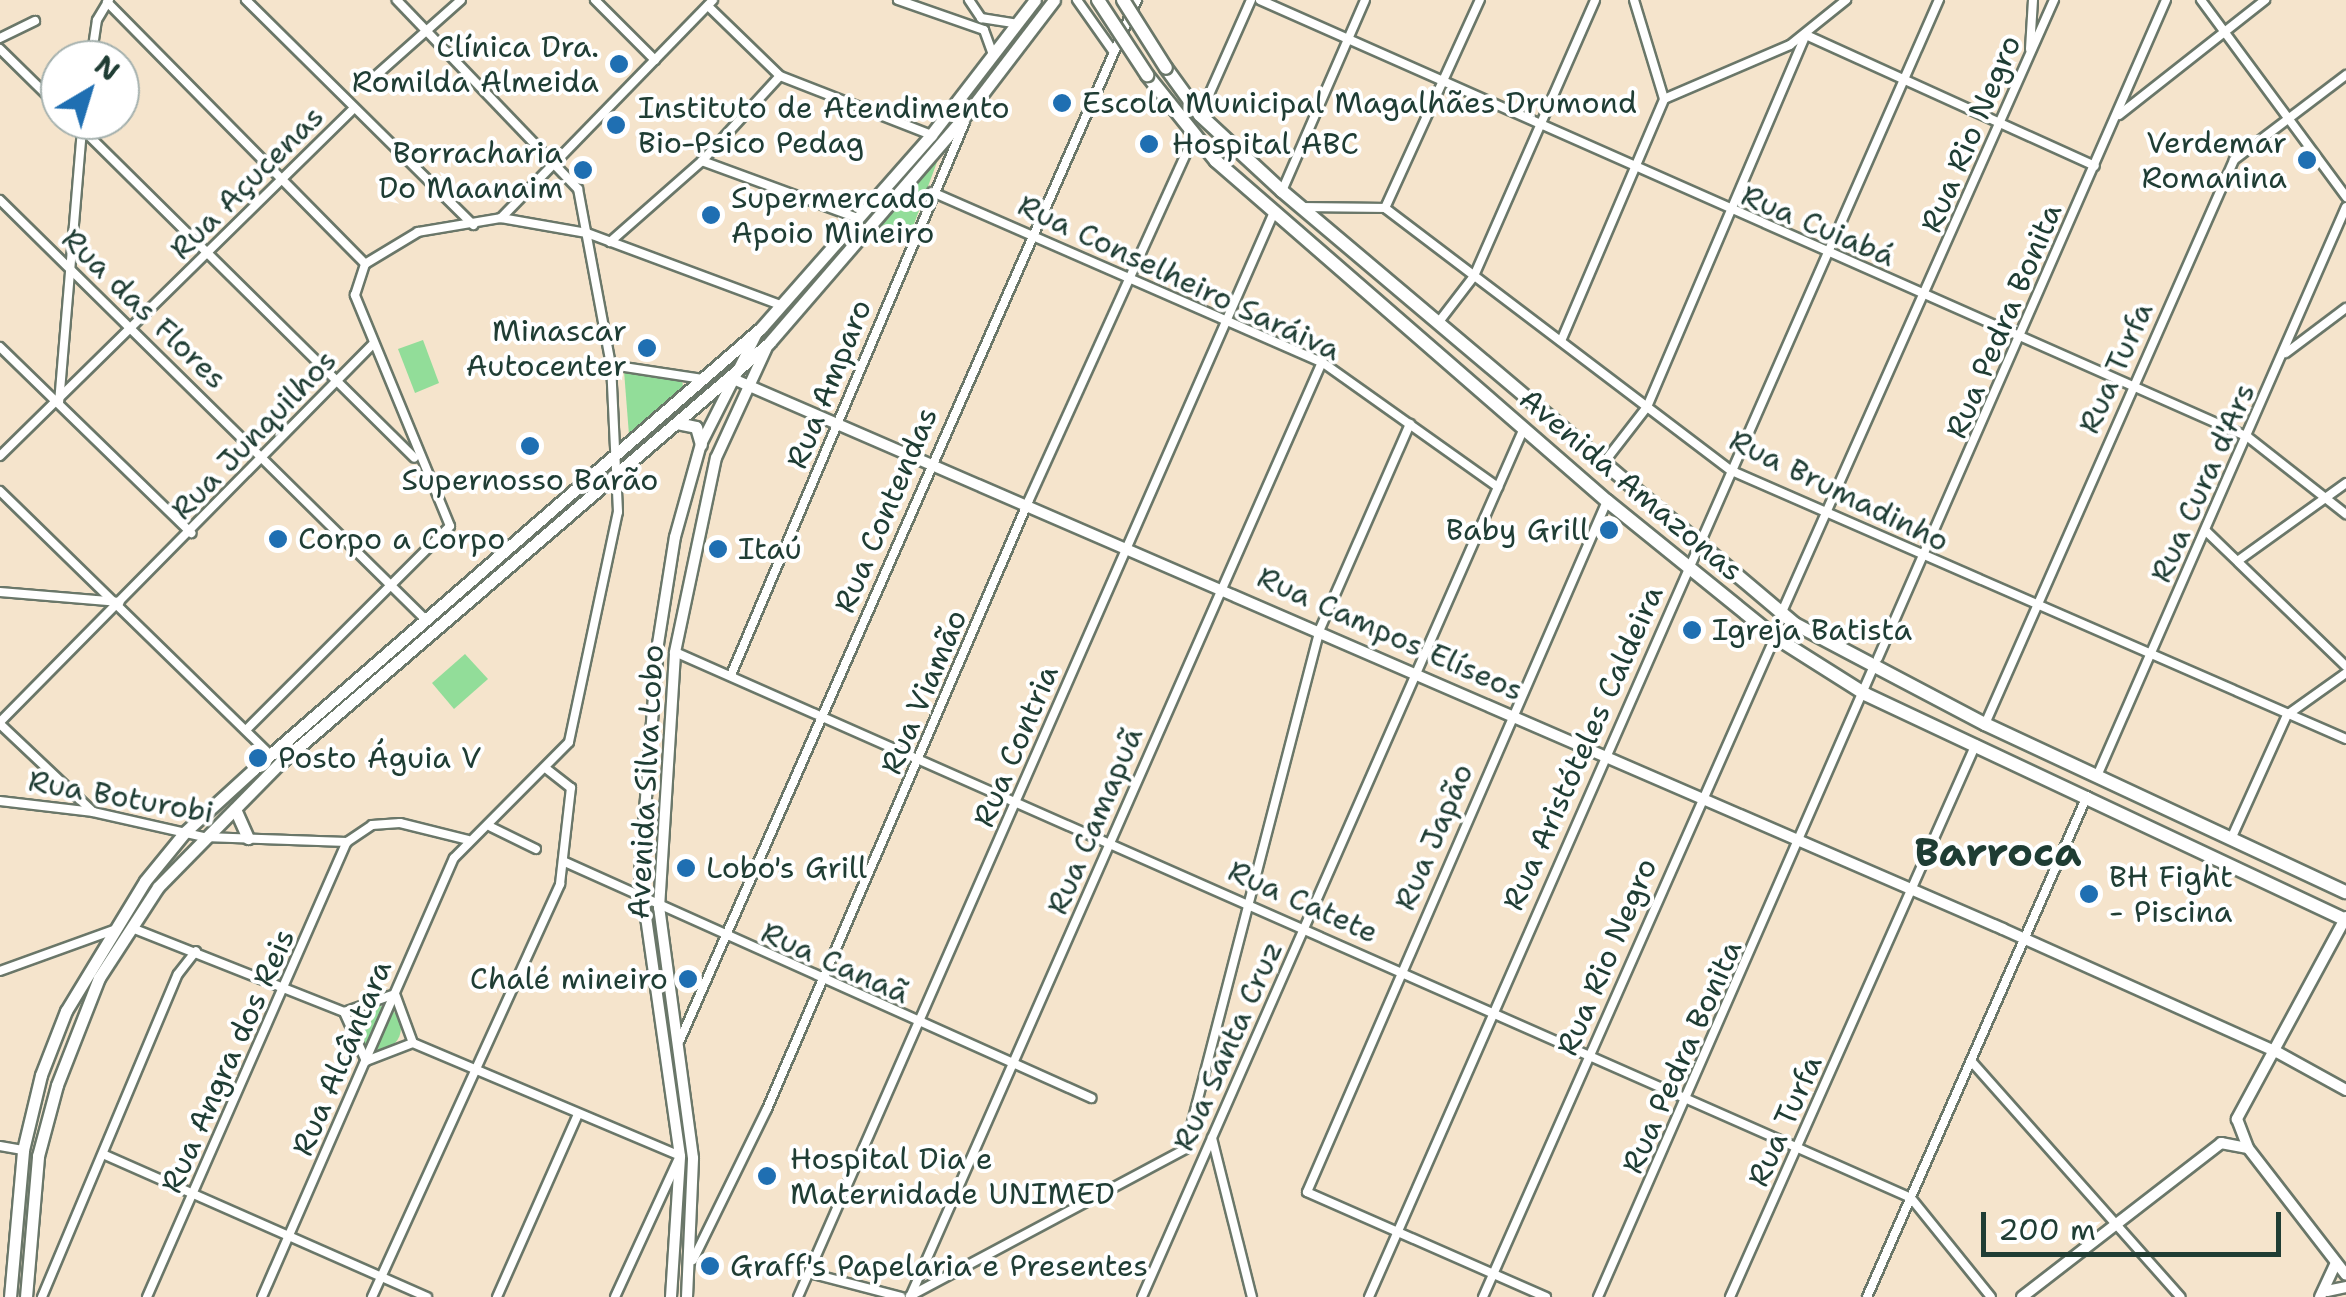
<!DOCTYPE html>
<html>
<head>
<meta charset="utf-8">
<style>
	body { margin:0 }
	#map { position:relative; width:2346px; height:1297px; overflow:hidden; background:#f5e4cc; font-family:"Shantell Sans",sans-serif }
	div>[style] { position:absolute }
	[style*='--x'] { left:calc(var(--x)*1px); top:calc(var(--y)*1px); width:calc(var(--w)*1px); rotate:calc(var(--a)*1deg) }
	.green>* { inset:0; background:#92dd99 }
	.round { border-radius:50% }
	.roads { filter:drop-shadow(2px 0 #6a7769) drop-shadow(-2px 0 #6a7769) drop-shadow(0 2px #6a7769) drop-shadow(0 -2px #6a7769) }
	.minor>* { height:8px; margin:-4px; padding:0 4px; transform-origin:4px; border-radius:4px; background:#fff }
	.tertiary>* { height:10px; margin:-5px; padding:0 5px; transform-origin:5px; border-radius:5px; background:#fff }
	.secondary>* { height:11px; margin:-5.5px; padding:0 5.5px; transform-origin:5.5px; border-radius:5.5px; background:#fff }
	.primary>* { height:12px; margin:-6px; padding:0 6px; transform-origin:6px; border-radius:6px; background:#fff }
	.bridges { filter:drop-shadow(2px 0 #6a7769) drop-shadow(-2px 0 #6a7769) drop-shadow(0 2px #6a7769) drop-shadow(0 -2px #6a7769) }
	.primary-bridge>* { height:12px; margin:-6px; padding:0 6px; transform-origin:6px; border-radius:6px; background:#fff }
	.dots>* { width:28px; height:28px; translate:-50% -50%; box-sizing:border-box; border:5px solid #fff; border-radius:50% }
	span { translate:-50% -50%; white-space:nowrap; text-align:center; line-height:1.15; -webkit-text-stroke:8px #fff; paint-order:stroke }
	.poi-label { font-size:30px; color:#1f3d34 }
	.right { translate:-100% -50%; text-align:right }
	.left { translate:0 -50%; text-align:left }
	.street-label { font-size:30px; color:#1f3d34 }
	.district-label { font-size:40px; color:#1f3d34; font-weight:700 }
	.north { position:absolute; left:40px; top:40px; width:100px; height:100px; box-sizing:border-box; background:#fff; border:2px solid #a5b1ae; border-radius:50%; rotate:38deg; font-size:28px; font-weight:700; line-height:40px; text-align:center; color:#1f3d34 }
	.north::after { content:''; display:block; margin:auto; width:35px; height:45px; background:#1f6fb2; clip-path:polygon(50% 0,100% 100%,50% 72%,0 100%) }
	.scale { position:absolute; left:1981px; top:1212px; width:300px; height:45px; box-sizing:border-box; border:5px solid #1f3d34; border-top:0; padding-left:12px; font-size:30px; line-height:35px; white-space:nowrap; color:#1f3d34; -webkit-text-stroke:8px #fff; paint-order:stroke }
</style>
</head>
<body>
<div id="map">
	<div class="green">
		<div style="clip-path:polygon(943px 146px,907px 243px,875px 230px)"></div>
		<div style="clip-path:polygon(423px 340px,439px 383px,415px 393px,398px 349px)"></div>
		<div style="clip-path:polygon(624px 371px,682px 378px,683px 387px,629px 435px)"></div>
		<div style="clip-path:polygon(465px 654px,488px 679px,454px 709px,432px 683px)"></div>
		<div class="round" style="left:357px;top:1006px;width:44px;height:44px"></div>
	</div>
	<div class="roads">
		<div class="minor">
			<div style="--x:246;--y:0;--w:320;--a:44.7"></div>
			<div style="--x:595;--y:0;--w:85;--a:45"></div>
			<div style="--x:898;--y:0;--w:91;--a:19.2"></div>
			<div style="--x:984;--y:30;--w:27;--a:70"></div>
			<div style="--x:969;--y:0;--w:22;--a:56"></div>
			<div style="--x:981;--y:18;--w:36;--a:9"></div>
			<div style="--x:1077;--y:0;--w:62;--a:54.8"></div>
			<div style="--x:1260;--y:0;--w:1080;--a:23.86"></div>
			<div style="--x:2248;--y:437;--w:125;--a:38.2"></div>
			<div style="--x:1634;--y:0;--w:103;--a:73.1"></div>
			<div style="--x:2201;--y:0;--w:245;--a:53.6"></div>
			<div style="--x:107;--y:2;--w:368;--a:45.4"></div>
			<div style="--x:708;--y:6;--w:100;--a:44.2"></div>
			<div style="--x:780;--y:76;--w:162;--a:21.3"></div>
			<div style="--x:0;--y:38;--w:39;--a:-26"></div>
			<div style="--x:0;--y:49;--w:84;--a:44.5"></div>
			<div style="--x:2030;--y:49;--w:49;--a:-86.5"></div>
			<div style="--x:91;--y:60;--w:40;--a:-81.5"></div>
			<div style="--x:97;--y:20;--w:23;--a:-59"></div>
			<div style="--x:371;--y:80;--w:120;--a:-41.6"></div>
			<div style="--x:1200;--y:115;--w:126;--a:-66.1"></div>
			<div style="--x:2119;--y:115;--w:186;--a:-38.2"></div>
			<div style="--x:73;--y:120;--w:480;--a:44.7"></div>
			<div style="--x:702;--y:161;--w:166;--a:20.1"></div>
			<div style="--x:1282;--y:191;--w:208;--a:-66.5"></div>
			<div style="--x:932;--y:192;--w:425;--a:23.6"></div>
			<div style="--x:1322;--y:362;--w:216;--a:35.4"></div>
			<div style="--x:0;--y:200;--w:598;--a:44.59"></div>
			<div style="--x:1304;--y:207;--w:81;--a:0.7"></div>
			<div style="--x:1385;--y:208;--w:435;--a:37.2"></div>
			<div style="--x:1732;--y:471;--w:670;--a:23.58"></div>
			<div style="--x:1385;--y:208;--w:229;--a:-65.5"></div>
			<div style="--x:501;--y:218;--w:87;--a:9.9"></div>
			<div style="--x:587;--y:233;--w:207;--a:20.4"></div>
			<div style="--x:610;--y:242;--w:123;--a:-41.4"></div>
			<div style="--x:702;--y:161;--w:115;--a:-47.5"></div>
			<div style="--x:1438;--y:323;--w:59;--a:-52.5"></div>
			<div style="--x:1474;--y:276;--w:301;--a:-66.3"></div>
			<div style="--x:1561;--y:341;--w:263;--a:-66.9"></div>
			<div style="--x:1664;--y:99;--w:137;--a:-23.2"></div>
			<div style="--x:1790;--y:45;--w:72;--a:-38.8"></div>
			<div style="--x:0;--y:347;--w:267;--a:44.2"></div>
			<div style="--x:2286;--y:353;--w:75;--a:-36.9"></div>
			<div style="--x:611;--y:365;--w:92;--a:8.7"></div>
			<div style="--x:59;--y:403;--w:284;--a:-85.2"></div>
			<div style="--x:0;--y:456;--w:495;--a:-44.5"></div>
			<div style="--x:1602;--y:465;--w:73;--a:-52.2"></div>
			<div style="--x:1647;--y:407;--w:405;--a:-66.9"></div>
			<div style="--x:1806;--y:35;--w:317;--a:24.4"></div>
			<div style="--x:0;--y:491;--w:378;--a:44.3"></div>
			<div style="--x:2207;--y:532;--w:193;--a:44"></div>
			<div style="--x:2239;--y:560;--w:132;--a:-35.7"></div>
			<div style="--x:0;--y:592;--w:120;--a:4.8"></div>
			<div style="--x:1781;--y:614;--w:672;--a:-66.03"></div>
			<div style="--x:675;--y:652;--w:1351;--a:23.83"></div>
			<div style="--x:1911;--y:1198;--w:127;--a:51.1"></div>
			<div style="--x:1878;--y:658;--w:718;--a:-66.36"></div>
			<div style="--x:731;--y:675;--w:600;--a:-67.06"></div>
			<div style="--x:0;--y:722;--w:531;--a:-45.38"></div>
			<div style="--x:0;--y:724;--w:128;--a:43.4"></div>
			<div style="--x:1985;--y:724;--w:617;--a:-66.18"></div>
			<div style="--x:2234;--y:160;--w:141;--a:-37.2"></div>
			<div style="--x:247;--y:729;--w:287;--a:-45"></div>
			<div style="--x:450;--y:526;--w:250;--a:-112.4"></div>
			<div style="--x:355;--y:295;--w:33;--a:-72"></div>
			<div style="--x:365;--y:264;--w:62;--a:-31.1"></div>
			<div style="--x:418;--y:232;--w:84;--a:-9.6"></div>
			<div style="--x:501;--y:218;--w:304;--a:-45.8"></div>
			<div style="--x:2097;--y:776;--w:621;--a:-66.37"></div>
			<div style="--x:0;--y:801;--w:94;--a:6.7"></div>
			<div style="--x:93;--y:812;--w:114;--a:12.7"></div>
			<div style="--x:204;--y:837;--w:143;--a:2"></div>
			<div style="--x:347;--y:842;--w:30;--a:-34"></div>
			<div style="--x:372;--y:825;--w:28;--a:-4"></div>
			<div style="--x:400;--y:823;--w:70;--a:14"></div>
			<div style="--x:491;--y:827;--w:50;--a:26.1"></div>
			<div style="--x:2231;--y:839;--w:136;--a:-65.7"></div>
			<div style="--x:2287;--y:715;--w:72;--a:-35.4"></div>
			<div style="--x:565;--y:862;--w:577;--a:24.16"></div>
			<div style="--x:132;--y:928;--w:228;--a:21.6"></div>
			<div style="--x:0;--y:971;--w:120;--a:-19.9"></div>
			<div style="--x:344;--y:1012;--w:54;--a:-19.4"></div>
			<div style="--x:395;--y:994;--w:52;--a:69.8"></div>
			<div style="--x:344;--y:1012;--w:54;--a:65.8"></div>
			<div style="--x:680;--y:1040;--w:1136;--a:-66.28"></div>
			<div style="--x:413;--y:1043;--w:290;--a:22.9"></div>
			<div style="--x:366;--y:1061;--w:50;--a:-21"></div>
			<div style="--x:1972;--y:1062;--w:314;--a:48.4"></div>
			<div style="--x:1212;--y:1138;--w:164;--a:75.9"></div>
			<div style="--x:0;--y:1146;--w:23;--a:10"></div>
			<div style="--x:105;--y:1155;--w:352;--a:23.8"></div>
			<div style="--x:693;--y:1260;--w:168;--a:-63.9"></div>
			<div style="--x:767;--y:1109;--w:661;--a:-66.73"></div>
			<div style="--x:1028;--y:502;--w:399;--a:-65.6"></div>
			<div style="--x:809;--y:1273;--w:95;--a:14.6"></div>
			<div style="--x:910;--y:1296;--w:312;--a:-28.1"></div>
			<div style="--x:1185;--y:1149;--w:537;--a:-75.45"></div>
			<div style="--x:1320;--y:629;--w:224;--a:-66.3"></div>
			<div style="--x:42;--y:1297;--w:350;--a:-67.2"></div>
			<div style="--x:178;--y:974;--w:29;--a:-52"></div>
			<div style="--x:147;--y:1297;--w:497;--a:-66.3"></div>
			<div style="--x:262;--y:1297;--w:479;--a:-66.4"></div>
			<div style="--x:454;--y:858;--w:163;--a:-45.2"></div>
			<div style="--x:569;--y:742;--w:235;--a:-78"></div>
			<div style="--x:618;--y:512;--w:147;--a:-92.7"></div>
			<div style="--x:611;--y:365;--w:179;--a:-100.6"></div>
			<div style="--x:578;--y:189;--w:262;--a:-133.8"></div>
			<div style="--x:372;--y:1297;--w:454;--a:-65.5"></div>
			<div style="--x:560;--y:884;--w:97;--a:-83.5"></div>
			<div style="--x:571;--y:788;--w:33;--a:-142"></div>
			<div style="--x:497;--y:1297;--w:200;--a:-66.1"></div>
			<div style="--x:615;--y:1297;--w:151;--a:-65.3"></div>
			<div style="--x:798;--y:1297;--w:1185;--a:-66.31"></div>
			<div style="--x:910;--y:1297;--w:1022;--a:-66.22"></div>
			<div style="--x:1142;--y:1297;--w:949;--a:-66.27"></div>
			<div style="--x:1369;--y:1297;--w:1417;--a:-66.28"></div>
			<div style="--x:1483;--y:1297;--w:722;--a:-66.13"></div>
			<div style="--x:1546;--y:1297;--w:261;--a:-156.3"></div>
			<div style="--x:1307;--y:1192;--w:753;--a:-66.53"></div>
			<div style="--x:1598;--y:1297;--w:686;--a:-66.38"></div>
			<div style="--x:1730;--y:1297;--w:605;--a:-66.02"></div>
			<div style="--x:1867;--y:1297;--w:547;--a:-66.29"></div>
		</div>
		<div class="tertiary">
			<div style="--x:731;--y:378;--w:1386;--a:23.42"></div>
			<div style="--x:2003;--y:929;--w:300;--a:24.2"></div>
			<div style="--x:2277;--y:1052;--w:79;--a:28.8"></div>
			<div style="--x:2346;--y:917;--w:230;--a:118.4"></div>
			<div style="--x:2237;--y:1119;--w:31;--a:69"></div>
			<div style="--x:2248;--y:1148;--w:160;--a:52.3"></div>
			<div style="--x:2327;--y:1291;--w:19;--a:-12"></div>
			<div style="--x:671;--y:1297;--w:141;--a:-86.3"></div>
			<div style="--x:680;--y:1156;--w:285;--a:-98.1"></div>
			<div style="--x:640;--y:874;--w:231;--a:-85.5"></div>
			<div style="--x:658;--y:644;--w:108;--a:-81"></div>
			<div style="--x:675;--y:537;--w:97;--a:-74.4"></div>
			<div style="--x:701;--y:444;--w:122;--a:-63.2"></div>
			<div style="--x:687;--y:1297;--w:139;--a:-87.5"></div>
			<div style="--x:693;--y:1158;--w:252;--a:-97.7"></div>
			<div style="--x:659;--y:908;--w:256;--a:-86.4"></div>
			<div style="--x:675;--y:652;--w:198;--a:-78.1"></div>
			<div style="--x:716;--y:458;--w:122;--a:-65.3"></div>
			<div style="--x:2022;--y:1297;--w:252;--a:-37.7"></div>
			<div style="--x:2221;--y:1143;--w:26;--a:11"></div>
			<div style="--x:2320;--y:1297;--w:38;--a:-65"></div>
		</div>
		<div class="secondary">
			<div style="--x:677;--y:423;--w:19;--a:12"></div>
			<div style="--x:696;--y:427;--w:18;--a:74"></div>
			<div style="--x:235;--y:809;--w:32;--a:66"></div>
			<div style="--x:10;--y:1297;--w:148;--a:-84.9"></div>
			<div style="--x:23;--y:1150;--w:77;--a:-76.5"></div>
			<div style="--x:41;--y:1075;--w:69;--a:-68.7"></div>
			<div style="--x:66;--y:1011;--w:152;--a:-58.7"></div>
			<div style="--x:145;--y:881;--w:63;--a:-50.8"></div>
			<div style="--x:185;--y:832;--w:93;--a:-42.4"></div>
			<div style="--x:254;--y:769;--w:672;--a:-41.02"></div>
			<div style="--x:761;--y:328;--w:257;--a:-48.6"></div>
			<div style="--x:931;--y:135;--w:170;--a:-52.4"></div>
			<div style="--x:26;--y:1297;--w:142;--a:-85.1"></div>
			<div style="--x:38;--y:1156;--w:73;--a:-75"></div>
			<div style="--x:57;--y:1085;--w:115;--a:-68.6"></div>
			<div style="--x:99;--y:978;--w:108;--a:-57"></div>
			<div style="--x:158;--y:887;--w:174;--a:-45.5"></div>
			<div style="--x:280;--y:763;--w:645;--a:-40.66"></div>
			<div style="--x:769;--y:343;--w:308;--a:-49.2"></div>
			<div style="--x:970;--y:110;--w:138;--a:-52.6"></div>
		</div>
		<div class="primary">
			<div style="--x:1166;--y:68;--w:58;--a:54.1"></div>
			<div style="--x:1200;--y:115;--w:112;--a:42.8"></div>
			<div style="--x:1282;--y:191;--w:671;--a:40.17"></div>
			<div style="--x:1795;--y:624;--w:215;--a:27.8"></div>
			<div style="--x:1985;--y:724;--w:398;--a:25"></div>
			<div style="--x:1147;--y:75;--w:110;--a:51.3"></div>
			<div style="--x:1216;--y:161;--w:518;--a:41.01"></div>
			<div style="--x:1607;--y:501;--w:216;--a:39"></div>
			<div style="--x:1775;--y:637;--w:107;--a:32.3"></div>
			<div style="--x:1865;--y:694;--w:531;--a:25.17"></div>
		</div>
	</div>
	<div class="bridges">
		<div class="primary-bridge">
			<div style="--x:1098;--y:0;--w:90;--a:56.8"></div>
			<div style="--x:1123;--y:0;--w:80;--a:57.7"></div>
		</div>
	</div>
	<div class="dots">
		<div style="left:619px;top:64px;background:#1f6fb2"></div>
		<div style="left:1062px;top:103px;background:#1f6fb2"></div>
		<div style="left:616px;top:125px;background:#1f6fb2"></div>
		<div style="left:1149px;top:144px;background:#1f6fb2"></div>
		<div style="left:2307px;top:160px;background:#1f6fb2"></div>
		<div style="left:583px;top:170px;background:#1f6fb2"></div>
		<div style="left:711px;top:215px;background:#1f6fb2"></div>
		<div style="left:647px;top:348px;background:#1f6fb2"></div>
		<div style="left:530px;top:446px;background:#1f6fb2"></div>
		<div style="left:1609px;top:530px;background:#1f6fb2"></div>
		<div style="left:278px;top:539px;background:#1f6fb2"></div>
		<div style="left:718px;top:549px;background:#1f6fb2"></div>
		<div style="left:1692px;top:630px;background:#1f6fb2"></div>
		<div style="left:258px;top:758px;background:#1f6fb2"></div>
		<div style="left:686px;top:868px;background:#1f6fb2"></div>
		<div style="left:2089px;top:894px;background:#1f6fb2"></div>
		<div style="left:688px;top:979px;background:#1f6fb2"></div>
		<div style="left:767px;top:1176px;background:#1f6fb2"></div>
		<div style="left:710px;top:1266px;background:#1f6fb2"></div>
	</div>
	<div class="poi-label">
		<span class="right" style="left:599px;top:64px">Clínica Dra.<br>Romilda Almeida</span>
		<span class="left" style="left:1082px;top:103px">Escola Municipal Magalhães Drumond</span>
		<span class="left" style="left:638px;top:125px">Instituto de Atendimento<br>Bio-Psico Pedag</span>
		<span class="right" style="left:2287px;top:160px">Verdemar<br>Romanina</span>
		<span class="left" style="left:1172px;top:144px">Hospital ABC</span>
		<span class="right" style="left:563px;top:170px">Borracharia<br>Do Maanaim</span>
		<span class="left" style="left:731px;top:215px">Supermercado<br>Apoio Mineiro</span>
		<span class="right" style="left:627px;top:348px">Minascar<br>Autocenter</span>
		<span style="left:530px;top:480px">Supernosso Barão</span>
		<span class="right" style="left:1589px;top:530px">Baby Grill</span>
		<span class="left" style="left:298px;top:539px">Corpo a Corpo</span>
		<span class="left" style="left:738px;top:549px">Itaú</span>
		<span class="left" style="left:1712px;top:630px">Igreja Batista</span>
		<span class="left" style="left:278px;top:758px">Posto Águia V</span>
		<span class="left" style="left:706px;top:868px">Lobo's Grill</span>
		<span class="left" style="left:2109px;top:894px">BH Fight<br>- Piscina</span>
		<span class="right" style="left:668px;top:979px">Chalé mineiro</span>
		<span class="left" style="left:790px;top:1176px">Hospital Dia e<br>Maternidade UNIMED</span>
		<span class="left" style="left:730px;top:1266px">Graff's Papelaria e Presentes</span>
	</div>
	<div class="street-label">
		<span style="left:1971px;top:134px;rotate:-67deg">Rua Rio Negro</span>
		<span style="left:247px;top:183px;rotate:-45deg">Rua Açucenas</span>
		<span style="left:1818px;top:226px;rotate:23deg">Rua Cuiabá</span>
		<span style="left:1179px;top:278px;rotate:25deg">Rua Conselheiro Saráiva</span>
		<span style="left:144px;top:309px;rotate:44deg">Rua das Flores</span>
		<span style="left:2004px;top:321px;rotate:-67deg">Rua Pedra Bonita</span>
		<span style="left:2116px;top:368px;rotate:-66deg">Rua Turfa</span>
		<span style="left:829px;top:384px;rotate:-68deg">Rua Amparo</span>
		<span style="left:254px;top:435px;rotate:-46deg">Rua Junquilhos</span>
		<span style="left:2203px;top:483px;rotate:-66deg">Rua Cura d'Ars</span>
		<span style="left:1631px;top:485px;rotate:40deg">Avenida Amazonas</span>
		<span style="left:1839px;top:491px;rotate:26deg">Rua Brumadinho</span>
		<span style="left:886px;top:510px;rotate:-67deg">Rua Contendas</span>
		<span style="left:1390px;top:634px;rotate:24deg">Rua Campos Elíseos</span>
		<span style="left:924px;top:692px;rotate:-67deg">Rua Viamão</span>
		<span style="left:1016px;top:746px;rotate:-67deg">Rua Contria</span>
		<span style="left:1583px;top:748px;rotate:-66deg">Rua Aristóteles Caldeira</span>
		<span style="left:646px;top:782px;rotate:-87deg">Avenida Silva Lobo</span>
		<span style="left:121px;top:797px;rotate:10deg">Rua Boturobi</span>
		<span style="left:1095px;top:821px;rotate:-67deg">Rua Camapuã</span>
		<span style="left:1434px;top:837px;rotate:-67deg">Rua Japão</span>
		<span style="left:1303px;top:902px;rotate:24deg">Rua Catete</span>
		<span style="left:1607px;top:957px;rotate:-67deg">Rua Rio Negro</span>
		<span style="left:835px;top:963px;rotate:24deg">Rua Canaã</span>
		<span style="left:1228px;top:1046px;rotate:-66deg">Rua Santa Cruz</span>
		<span style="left:1682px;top:1057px;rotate:-66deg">Rua Pedra Bonita</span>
		<span style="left:342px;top:1058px;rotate:-67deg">Rua Alcântara</span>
		<span style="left:228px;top:1061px;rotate:-66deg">Rua Angra dos Reis</span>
		<span style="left:1785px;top:1121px;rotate:-66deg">Rua Turfa</span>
	</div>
	<div class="district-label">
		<span style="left:1998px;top:852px">Barroca</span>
	</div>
	<div class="north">N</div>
	<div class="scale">200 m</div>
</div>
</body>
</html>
